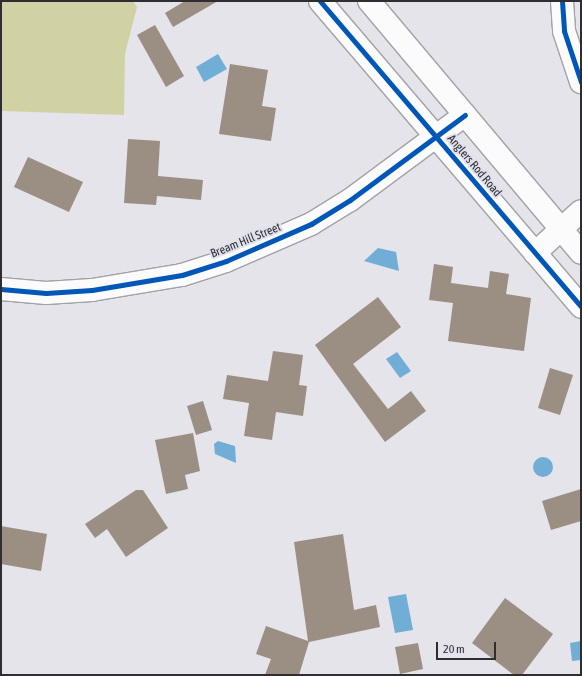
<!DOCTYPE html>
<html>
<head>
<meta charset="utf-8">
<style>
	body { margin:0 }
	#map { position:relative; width:582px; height:676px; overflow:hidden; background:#e4e4ea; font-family:"Asap Condensed",sans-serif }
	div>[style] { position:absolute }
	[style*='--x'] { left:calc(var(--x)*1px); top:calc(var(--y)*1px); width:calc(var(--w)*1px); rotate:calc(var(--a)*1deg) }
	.green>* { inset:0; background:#d1d2a4 }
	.water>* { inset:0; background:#70aed6 }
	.round { border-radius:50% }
	.building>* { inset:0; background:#9b8e83 }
	.roads { filter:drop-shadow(1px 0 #a1a1a6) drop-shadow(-1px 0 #a1a1a6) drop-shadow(0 1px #a1a1a6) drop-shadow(0 -1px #a1a1a6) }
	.minor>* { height:22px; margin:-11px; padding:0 11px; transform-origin:11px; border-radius:11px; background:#fbfbfc }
	.cycleway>* { height:5px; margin:-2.5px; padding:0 2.5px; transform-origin:2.5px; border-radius:2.5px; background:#0057b8 }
	span { translate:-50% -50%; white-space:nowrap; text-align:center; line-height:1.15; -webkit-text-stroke:4px #e1e1ed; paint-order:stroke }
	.street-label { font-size:12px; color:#2e2e32 }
	.frame { position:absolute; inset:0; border:2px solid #2e2e32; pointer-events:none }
	.scale { position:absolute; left:436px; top:642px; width:60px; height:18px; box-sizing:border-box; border:2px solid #2e2e32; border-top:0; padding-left:5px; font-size:12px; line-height:14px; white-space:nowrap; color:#2e2e32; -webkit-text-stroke:3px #e1e1ed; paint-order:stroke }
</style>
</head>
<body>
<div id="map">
	<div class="green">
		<div style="clip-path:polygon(1px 1px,133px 1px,137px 7px,125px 54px,124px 115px,1px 111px)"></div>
	</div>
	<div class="water">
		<div style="clip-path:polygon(218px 54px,227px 69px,204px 82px,196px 67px)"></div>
		<div style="clip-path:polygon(378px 248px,396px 252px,399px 271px,364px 261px)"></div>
		<div style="clip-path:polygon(397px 352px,411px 371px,400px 378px,386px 359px)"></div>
		<div style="clip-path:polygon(218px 441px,235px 446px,236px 463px,215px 454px,214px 444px)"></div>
		<div class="round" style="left:533px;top:457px;width:20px;height:20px"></div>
		<div style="clip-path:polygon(406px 594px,413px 630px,395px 633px,388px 597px)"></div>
		<div style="clip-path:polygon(581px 641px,581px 660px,572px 661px,570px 643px)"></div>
	</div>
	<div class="building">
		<div style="clip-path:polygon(185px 1px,218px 1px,173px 27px,165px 13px)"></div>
		<div style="clip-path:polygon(155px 25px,184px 76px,166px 87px,137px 35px)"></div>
		<div style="clip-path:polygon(230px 64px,268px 70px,262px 106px,276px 108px,271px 141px,219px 134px)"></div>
		<div style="clip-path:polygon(128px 139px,160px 141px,158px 176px,203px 180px,201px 200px,157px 196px,156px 205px,124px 203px)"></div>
		<div style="clip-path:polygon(28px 157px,83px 182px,69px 212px,14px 187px)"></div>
		<div style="clip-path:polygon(434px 264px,453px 267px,451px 283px,488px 288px,490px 271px,509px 274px,506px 294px,531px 298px,524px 351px,448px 341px,453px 303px,429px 300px)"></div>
		<div style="clip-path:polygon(378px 297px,401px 327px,353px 364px,388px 409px,411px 391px,426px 411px,385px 442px,315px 345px)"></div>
		<div style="clip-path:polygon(273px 351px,303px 355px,299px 385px,307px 386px,303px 416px,276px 412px,272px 440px,244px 436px,249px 403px,223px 399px,227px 375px,268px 381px)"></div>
		<div style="clip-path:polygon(550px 368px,573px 375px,560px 415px,538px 408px)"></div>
		<div style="clip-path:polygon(203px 401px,212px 430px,196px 435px,187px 406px)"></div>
		<div style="clip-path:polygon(193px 433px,200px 471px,185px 475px,188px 489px,166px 494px,155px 440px)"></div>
		<div style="clip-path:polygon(581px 489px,581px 521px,551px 530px,542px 501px)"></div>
		<div style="clip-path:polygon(136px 490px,143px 490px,168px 528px,126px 557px,107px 529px,95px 538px,85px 524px)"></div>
		<div style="clip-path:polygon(1px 526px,47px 534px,41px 571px,1px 564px)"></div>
		<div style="clip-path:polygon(343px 534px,354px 610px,376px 605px,380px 627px,309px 642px,299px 675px,265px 675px,271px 659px,256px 654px,266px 626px,308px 641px,294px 542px)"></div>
		<div style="clip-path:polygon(505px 598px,553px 634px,522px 675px,514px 675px,472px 643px)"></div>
		<div style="clip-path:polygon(418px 643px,423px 669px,400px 674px,395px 647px)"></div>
	</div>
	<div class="roads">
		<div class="minor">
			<div style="--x:320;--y:1;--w:402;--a:49.5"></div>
			<div style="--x:369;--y:1;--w:329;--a:49.9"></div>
			<div style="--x:562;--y:1;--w:30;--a:86"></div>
			<div style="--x:564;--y:31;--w:54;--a:71.6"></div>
			<div style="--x:535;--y:253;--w:62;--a:-42.4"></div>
			<div style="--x:1;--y:289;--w:45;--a:5.1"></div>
			<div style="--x:46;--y:293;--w:46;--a:-3.7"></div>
			<div style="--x:92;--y:290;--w:91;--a:-9.5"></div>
			<div style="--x:182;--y:275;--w:46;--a:-17.7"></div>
			<div style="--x:226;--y:261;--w:93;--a:-23.5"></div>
			<div style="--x:311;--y:224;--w:46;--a:-31.6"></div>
			<div style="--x:350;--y:200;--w:143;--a:-36.5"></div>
		</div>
	</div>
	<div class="cycleway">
		<div style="--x:320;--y:1;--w:402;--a:49.5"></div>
		<div style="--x:562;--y:1;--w:30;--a:86"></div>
		<div style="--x:564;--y:31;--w:54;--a:71.6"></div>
		<div style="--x:1;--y:289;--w:45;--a:5.1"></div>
		<div style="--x:46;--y:293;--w:46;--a:-3.7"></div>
		<div style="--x:92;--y:290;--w:91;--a:-9.5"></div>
		<div style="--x:182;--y:275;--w:46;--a:-17.7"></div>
		<div style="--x:226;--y:261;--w:93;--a:-23.5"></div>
		<div style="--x:311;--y:224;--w:46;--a:-31.6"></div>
		<div style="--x:350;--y:200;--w:143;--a:-36.5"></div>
	</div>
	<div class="street-label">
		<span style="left:474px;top:166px;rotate:50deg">Anglers Rod Road</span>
		<span style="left:246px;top:241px;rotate:-22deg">Bream Hill Street</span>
	</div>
	<div class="frame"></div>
	<div class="scale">20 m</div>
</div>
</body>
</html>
